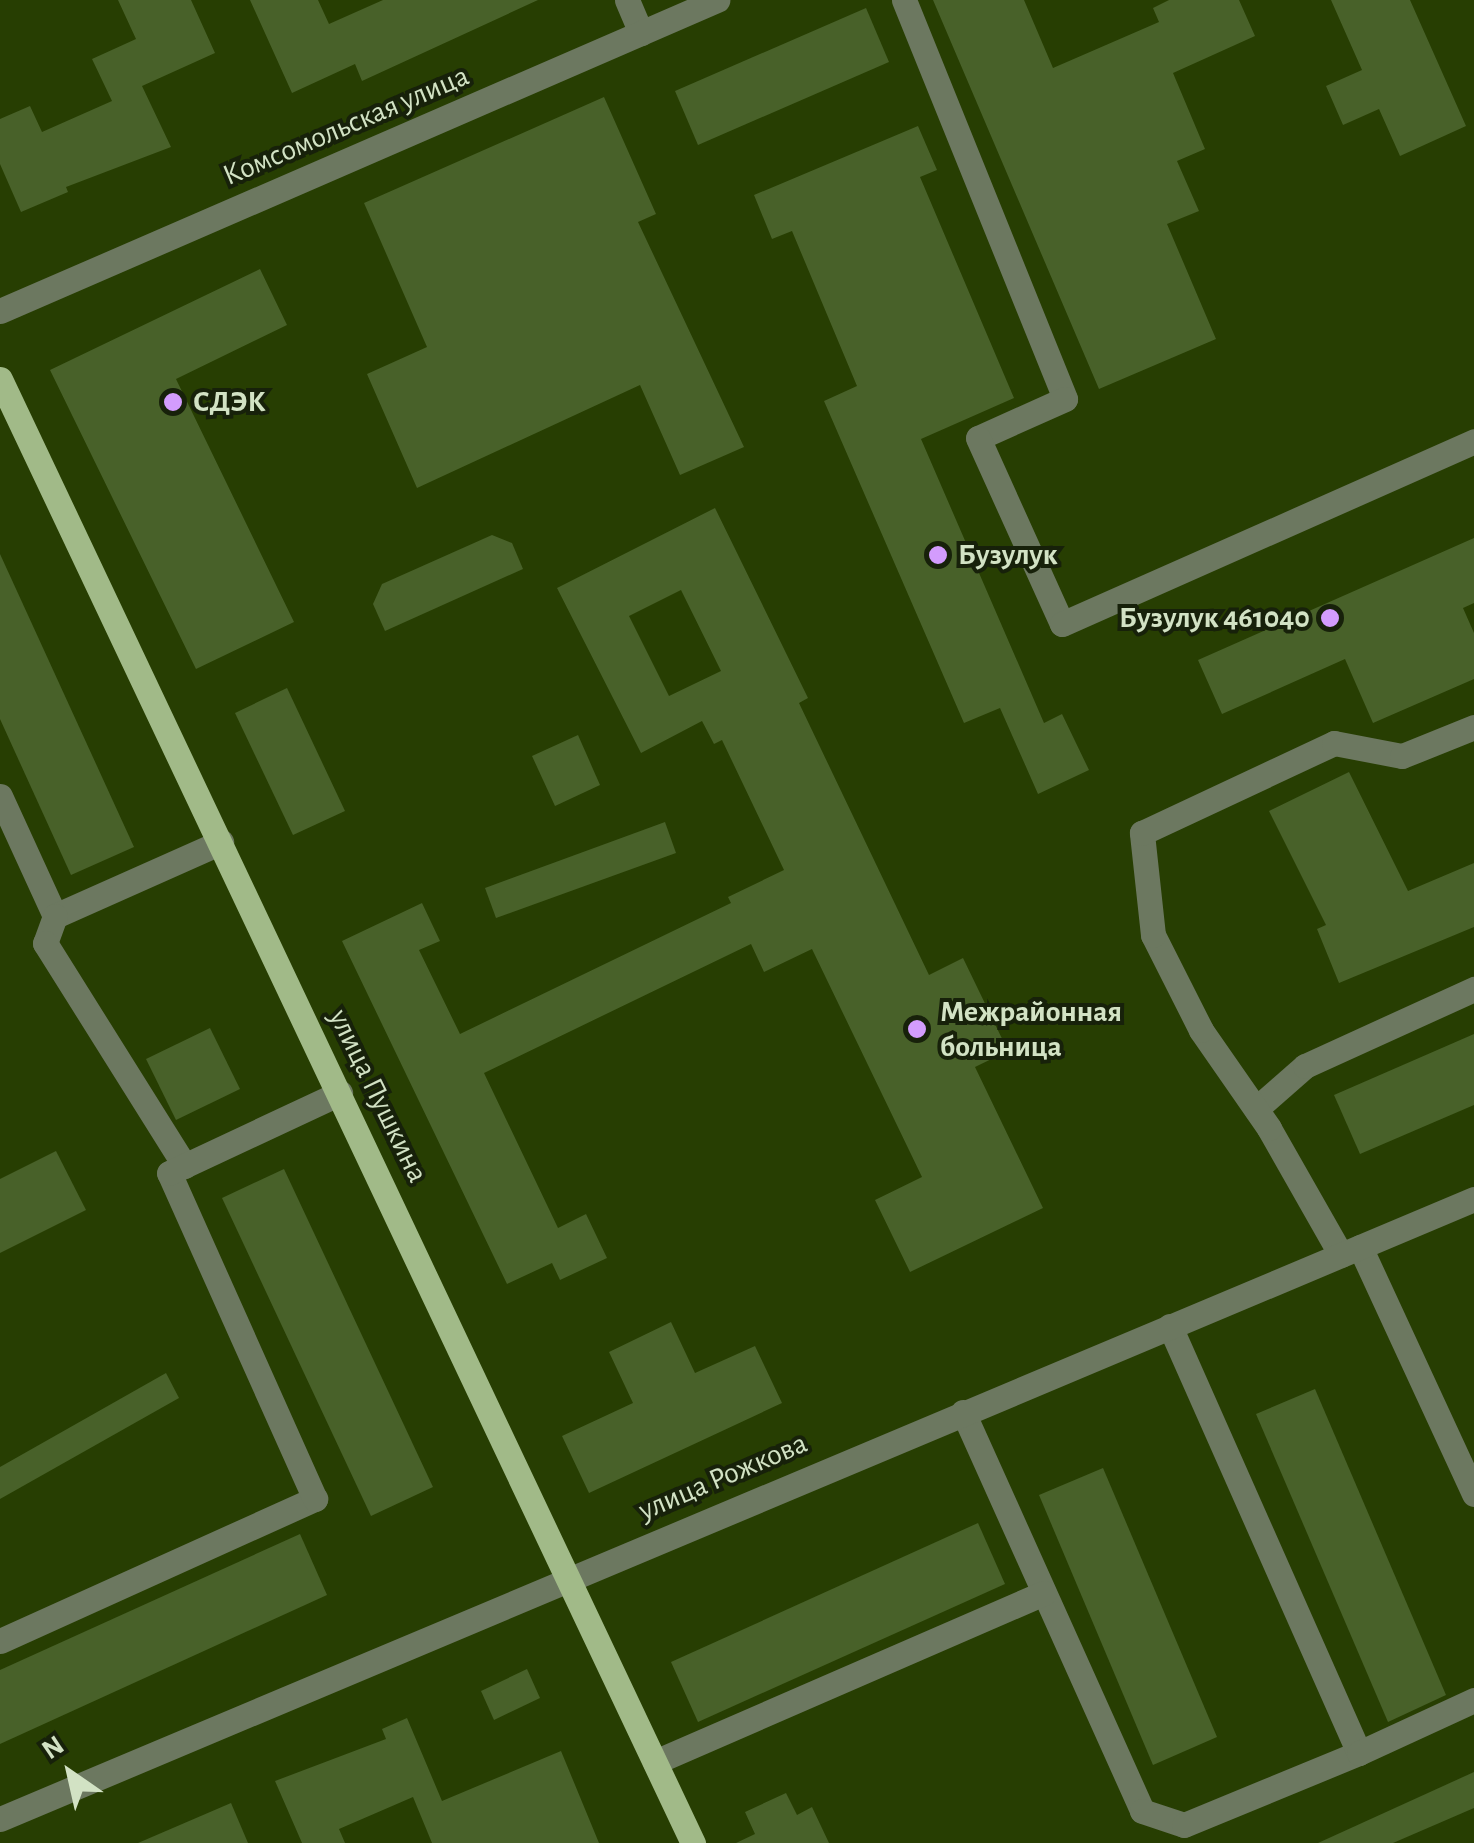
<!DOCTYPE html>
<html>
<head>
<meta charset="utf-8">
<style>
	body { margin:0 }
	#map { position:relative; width:1474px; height:1843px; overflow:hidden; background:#273e02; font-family:"Alegreya Sans",sans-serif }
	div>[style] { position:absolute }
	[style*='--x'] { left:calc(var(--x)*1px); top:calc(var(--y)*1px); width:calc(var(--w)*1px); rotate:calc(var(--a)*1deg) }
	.building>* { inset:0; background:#486129 }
	.minor>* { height:25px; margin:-12.5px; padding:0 12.5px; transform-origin:12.5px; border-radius:12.5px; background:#6c7860 }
	.major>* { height:25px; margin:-12.5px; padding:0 12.5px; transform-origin:12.5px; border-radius:12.5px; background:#a1ba88 }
	.dots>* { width:28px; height:28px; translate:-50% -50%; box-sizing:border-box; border:5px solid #17210a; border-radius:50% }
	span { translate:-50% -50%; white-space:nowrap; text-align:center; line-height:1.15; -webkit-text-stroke:8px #17210a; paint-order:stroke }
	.street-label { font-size:30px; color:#d2e2c4 }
	.poi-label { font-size:30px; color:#d2e2c4; font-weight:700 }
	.left { translate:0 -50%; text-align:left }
	.right { translate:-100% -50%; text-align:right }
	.north { position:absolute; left:20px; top:1723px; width:100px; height:100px; -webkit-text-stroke:8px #17210a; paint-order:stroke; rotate:326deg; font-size:28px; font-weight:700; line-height:40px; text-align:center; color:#d2e2c4 }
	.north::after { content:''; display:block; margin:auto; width:35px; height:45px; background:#d2e2c4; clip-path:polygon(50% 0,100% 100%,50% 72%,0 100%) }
</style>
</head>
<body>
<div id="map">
	<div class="building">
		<div style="clip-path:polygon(118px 0,191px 0,215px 53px,142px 86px,171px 147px,66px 187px,68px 192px,21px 212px,0 164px,0 119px,30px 106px,42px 132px,112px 101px,92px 59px,136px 39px)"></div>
		<div style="clip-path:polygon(250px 0,318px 0,329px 24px,383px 0,538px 0,362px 81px,355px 64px,292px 93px)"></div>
		<div style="clip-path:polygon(933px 0,1024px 0,1053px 68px,1159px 22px,1153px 8px,1169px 0,1239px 0,1255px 36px,1173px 73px,1205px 149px,1177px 161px,1199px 211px,1167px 224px,1216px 339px,1099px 389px)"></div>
		<div style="clip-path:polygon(1331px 0,1410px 0,1466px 126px,1400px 156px,1379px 109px,1343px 125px,1326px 86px,1362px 70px)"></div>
		<div style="clip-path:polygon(866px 8px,889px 62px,698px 145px,675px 91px)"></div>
		<div style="clip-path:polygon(604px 97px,656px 214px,638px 222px,744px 447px,680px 475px,640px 385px,417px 488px,367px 374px,427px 347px,364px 203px)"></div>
		<div style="clip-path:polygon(918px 126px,937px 170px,920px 177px,1014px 398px,921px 439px,1044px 723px,1062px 714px,1089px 770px,1038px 794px,1000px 708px,964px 723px,824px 401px,857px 386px,792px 231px,772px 239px,754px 195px)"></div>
		<div style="clip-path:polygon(260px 269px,287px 325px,176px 379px,294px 622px,196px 669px,50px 370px)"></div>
		<div style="clip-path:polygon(evenodd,715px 508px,808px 698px,799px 703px,929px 975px,963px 958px,1008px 1051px,975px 1067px,1043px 1208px,910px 1272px,875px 1200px,922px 1177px,812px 949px,764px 972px,751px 944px,484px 1073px,558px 1228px,586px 1214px,607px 1258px,560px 1280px,552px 1263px,507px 1284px,342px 941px,422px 903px,440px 941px,419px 950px,460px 1034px,731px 903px,728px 897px,784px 870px,722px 740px,714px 744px,702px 721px,641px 753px,557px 588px,715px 508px,681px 590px,721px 671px,669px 696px,629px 616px,681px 590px)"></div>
		<div style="clip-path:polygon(492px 535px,512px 543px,523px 569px,385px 631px,373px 604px,382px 584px)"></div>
		<div style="clip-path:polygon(1474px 538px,1474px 603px,1463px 608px,1474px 633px,1474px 679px,1373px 723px,1345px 659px,1222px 714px,1198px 660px)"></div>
		<div style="clip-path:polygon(0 554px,134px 847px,71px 875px,0 719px)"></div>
		<div style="clip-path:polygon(287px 688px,345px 811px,293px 835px,235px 713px)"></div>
		<div style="clip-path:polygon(578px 735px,600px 785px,555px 806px,532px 756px)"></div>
		<div style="clip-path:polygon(1349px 772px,1408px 891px,1474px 863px,1474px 927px,1339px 983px,1317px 929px,1326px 925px,1269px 811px)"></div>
		<div style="clip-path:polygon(665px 822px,676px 853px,496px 918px,485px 888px)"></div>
		<div style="clip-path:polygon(210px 1028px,240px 1089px,176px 1120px,146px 1059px)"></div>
		<div style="clip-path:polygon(1474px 1034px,1474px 1105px,1360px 1154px,1334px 1095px)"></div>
		<div style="clip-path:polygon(56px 1151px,86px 1210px,0 1253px,0 1179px)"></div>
		<div style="clip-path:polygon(284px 1169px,433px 1487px,371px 1516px,222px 1198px)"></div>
		<div style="clip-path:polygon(671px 1322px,695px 1373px,755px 1346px,782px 1403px,589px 1493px,562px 1436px,633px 1403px,609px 1352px)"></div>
		<div style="clip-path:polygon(166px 1373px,179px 1398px,0 1499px,0 1467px)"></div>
		<div style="clip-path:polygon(1315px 1389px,1446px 1695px,1388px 1722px,1256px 1414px)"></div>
		<div style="clip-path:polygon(1103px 1468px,1217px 1737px,1153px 1765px,1039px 1495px)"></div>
		<div style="clip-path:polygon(978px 1523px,1005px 1584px,698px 1722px,671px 1662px)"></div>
		<div style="clip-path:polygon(300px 1534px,327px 1595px,0 1744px,0 1670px)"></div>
		<div style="clip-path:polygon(527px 1669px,540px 1698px,494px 1720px,481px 1691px)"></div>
		<div style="clip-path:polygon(407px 1718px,442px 1801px,561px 1751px,599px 1843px,432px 1843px,413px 1797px,339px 1829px,345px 1843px,302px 1843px,275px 1781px,386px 1739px,382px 1729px)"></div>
		<div style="clip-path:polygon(1474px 1772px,1474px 1808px,1393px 1843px,1318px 1843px)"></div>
		<div style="clip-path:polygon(786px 1793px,797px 1815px,812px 1807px,829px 1843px,736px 1843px,755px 1834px,745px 1812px)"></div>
		<div style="clip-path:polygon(231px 1803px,248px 1843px,138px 1843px)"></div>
	</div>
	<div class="minor">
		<div style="--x:627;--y:0;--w:36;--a:67"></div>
		<div style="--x:904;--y:0;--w:430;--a:68"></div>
		<div style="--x:1065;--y:399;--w:95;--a:155.9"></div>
		<div style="--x:978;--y:438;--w:204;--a:65.7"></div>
		<div style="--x:1062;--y:624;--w:451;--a:-23.9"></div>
		<div style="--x:0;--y:311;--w:782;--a:-23.45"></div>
		<div style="--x:0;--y:796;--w:132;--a:65.4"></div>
		<div style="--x:55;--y:916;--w:182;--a:-24"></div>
		<div style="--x:55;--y:916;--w:29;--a:110"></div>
		<div style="--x:45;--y:943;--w:263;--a:57.9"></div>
		<div style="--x:1256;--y:1109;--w:65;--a:-41.3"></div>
		<div style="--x:1305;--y:1066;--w:186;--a:-24.5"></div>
		<div style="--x:1360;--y:1247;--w:272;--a:65.2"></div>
		<div style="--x:1341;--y:1255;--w:146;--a:-119.6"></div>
		<div style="--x:1269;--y:1128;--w:119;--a:-124.8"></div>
		<div style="--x:1201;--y:1030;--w:106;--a:-116.8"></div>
		<div style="--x:1153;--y:935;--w:103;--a:-96.2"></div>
		<div style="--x:1142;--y:833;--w:212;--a:-25.1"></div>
		<div style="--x:1334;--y:743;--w:69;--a:10.8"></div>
		<div style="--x:1402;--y:756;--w:78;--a:-21.9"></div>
		<div style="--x:963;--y:1412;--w:437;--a:65.8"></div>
		<div style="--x:1142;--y:1811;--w:44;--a:18.4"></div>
		<div style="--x:1184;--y:1825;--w:189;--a:-22.4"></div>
		<div style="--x:1359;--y:1753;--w:467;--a:-113.9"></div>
		<div style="--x:0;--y:1641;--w:346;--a:-24.3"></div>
		<div style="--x:315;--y:1499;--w:357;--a:-114.1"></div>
		<div style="--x:169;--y:1173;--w:189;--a:-25.1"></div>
		<div style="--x:1359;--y:1753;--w:127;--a:-24.7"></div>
		<div style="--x:655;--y:1762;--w:424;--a:-23.5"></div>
		<div style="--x:0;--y:1819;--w:1599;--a:-22.81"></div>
	</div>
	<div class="major">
		<div style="--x:0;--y:379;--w:1620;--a:64.67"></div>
	</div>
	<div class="dots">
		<div style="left:173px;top:402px;background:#d39cfd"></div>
		<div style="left:938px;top:555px;background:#d39cfd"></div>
		<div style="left:1330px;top:618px;background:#d39cfd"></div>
		<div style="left:917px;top:1029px;background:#d39cfd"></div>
	</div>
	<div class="street-label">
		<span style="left:346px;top:126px;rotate:-23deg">Комсомольская улица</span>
		<span style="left:378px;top:1096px;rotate:64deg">улица Пушкина</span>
		<span style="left:723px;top:1477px;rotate:-23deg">улица Рожкова</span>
	</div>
	<div class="poi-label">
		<span class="left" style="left:193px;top:402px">СДЭК</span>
		<span class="left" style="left:958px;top:555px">Бузулук</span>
		<span class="right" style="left:1310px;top:618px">Бузулук 461040</span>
		<span class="left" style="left:940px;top:1029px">Межрайонная<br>больница</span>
	</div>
	<div class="north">N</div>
</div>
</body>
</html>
